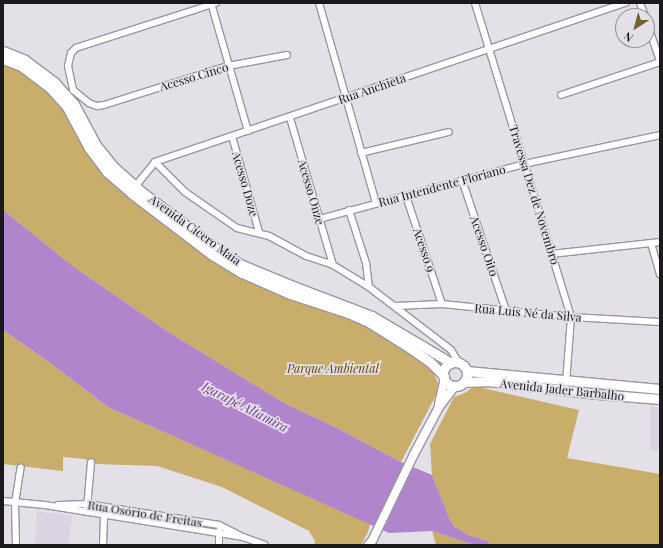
<!DOCTYPE html>
<html>
<head>
<meta charset="utf-8">
<style>
	body { margin:0 }
	#map { position:relative; width:663px; height:548px; overflow:hidden; background:#e4e0e8; font-family:"Playfair Display",serif }
	div>[style] { position:absolute }
	[style*='--x'] { left:calc(var(--x)*1px); top:calc(var(--y)*1px); width:calc(var(--w)*1px); rotate:calc(var(--a)*1deg) }
	.built>* { inset:0; background:#dbd3e1 }
	.green>* { inset:0; background:#c9ad6a }
	.water>* { inset:0; background:#b085cc }
	.roads { filter:drop-shadow(1px 0 #9a969e) drop-shadow(-1px 0 #9a969e) drop-shadow(0 1px #9a969e) drop-shadow(0 -1px #9a969e) }
	.minor>* { height:6px; margin:-3px; padding:0 3px; transform-origin:3px; border-radius:3px; background:#fff }
	.tertiary>* { height:8px; margin:-4px; padding:0 4px; transform-origin:4px; border-radius:4px; background:#fff }
	.secondary>* { height:9px; margin:-4.5px; padding:0 4.5px; transform-origin:4.5px; border-radius:4.5px; background:#fff }
	.secondary>.ring { margin:-4.5px; padding:0; box-sizing:content-box; background:none; border:9px solid #fff; border-radius:50% }
	span { translate:-50% -50%; white-space:nowrap; text-align:center; line-height:1.15; -webkit-text-stroke:3.5px #e4e0e8; paint-order:stroke }
	.street-label { font-size:12px; color:#1b191c }
	.park-label { font-size:12px; color:#5f4800; font-style:italic }
	.water-label { font-size:13px; color:#713b90; font-style:italic }
	.frame { position:absolute; inset:0; border:4px solid #1b191c; pointer-events:none }
	.north { position:absolute; left:615px; top:8px; width:40px; height:40px; box-sizing:border-box; background:#e4e0e8; border:1px solid #949096; border-radius:50%; rotate:216deg; font-size:11px; font-weight:700; line-height:16px; text-align:center; color:#1b191c }
	.north::after { content:''; display:block; margin:auto; width:14px; height:18px; background:#766231; clip-path:polygon(50% 0,100% 100%,50% 72%,0 100%) }
</style>
</head>
<body>
<div id="map">
	<div class="built">
		<div style="clip-path:polygon(650px 406px,660px 407px,660px 451px,650px 450px)"></div>
		<div style="clip-path:polygon(37px 511px,72px 516px,68px 545px,35px 545px)"></div>
	</div>
	<div class="green">
		<div style="clip-path:polygon(3px 63px,19px 70px,48px 91px,139px 204px,209px 258px,240px 277px,288px 299px,348px 318px,386px 336px,427px 364px,434px 374px,438px 383px,437px 393px,401px 462px,333px 426px,286px 404px,170px 333px,74px 267px,3px 210px)"></div>
		<div style="clip-path:polygon(3px 330px,49px 362px,108px 407px,370px 524px,368px 532px,361px 545px,314px 545px,315px 541px,309px 531px,222px 487px,157px 466px,96px 464px,85px 459px,63px 457px,63px 471px,3px 464px)"></div>
		<div style="clip-path:polygon(474px 386px,579px 410px,567px 458px,660px 474px,660px 545px,491px 545px,487px 541px,466px 534px,457px 529px,450px 520px,432px 475px,430px 444px,454px 397px,465px 393px)"></div>
		<div style="clip-path:polygon(432px 531px,463px 541px,475px 545px,436px 545px)"></div>
	</div>
	<div class="water">
		<div style="clip-path:polygon(3px 210px,74px 267px,170px 333px,286px 404px,333px 426px,401px 462px,432px 475px,450px 520px,455px 527px,466px 534px,487px 541px,491px 545px,475px 545px,432px 531px,389px 533px,108px 407px,49px 362px,3px 330px)"></div>
	</div>
	<div class="roads">
		<div class="minor">
			<div style="--x:211;--y:3;--w:133;--a:73.9"></div>
			<div style="--x:216;--y:3;--w:147;--a:162.2"></div>
			<div style="--x:76;--y:48;--w:7;--a:135"></div>
			<div style="--x:71;--y:53;--w:13;--a:103"></div>
			<div style="--x:68;--y:66;--w:25;--a:78"></div>
			<div style="--x:73;--y:90;--w:21;--a:39"></div>
			<div style="--x:89;--y:103;--w:9;--a:21"></div>
			<div style="--x:97;--y:106;--w:7;--a:-8"></div>
			<div style="--x:104;--y:105;--w:130;--a:-17.5"></div>
			<div style="--x:228;--y:66;--w:60;--a:-10.6"></div>
			<div style="--x:319;--y:3;--w:208;--a:74.1"></div>
			<div style="--x:475;--y:3;--w:328;--a:73"></div>
			<div style="--x:571;--y:317;--w:66;--a:94.3"></div>
			<div style="--x:640;--y:3;--w:14;--a:69"></div>
			<div style="--x:647;--y:23;--w:40;--a:71.1"></div>
			<div style="--x:561;--y:95;--w:104;--a:-18.4"></div>
			<div style="--x:290;--y:118;--w:153;--a:73.7"></div>
			<div style="--x:232;--y:136;--w:100;--a:74.3"></div>
			<div style="--x:361;--y:153;--w:90;--a:-13.4"></div>
			<div style="--x:155;--y:162;--w:42;--a:45"></div>
			<div style="--x:185;--y:192;--w:63;--a:34.7"></div>
			<div style="--x:237;--y:228;--w:33;--a:14"></div>
			<div style="--x:269;--y:236;--w:42;--a:28.4"></div>
			<div style="--x:306;--y:256;--w:28;--a:18"></div>
			<div style="--x:333;--y:265;--w:42;--a:31.4"></div>
			<div style="--x:369;--y:287;--w:103;--a:37.5"></div>
			<div style="--x:451;--y:350;--w:15;--a:58"></div>
			<div style="--x:462;--y:180;--w:138;--a:71.4"></div>
			<div style="--x:134;--y:188;--w:33;--a:-51"></div>
			<div style="--x:155;--y:162;--w:497;--a:-18.7"></div>
			<div style="--x:406;--y:196;--w:114;--a:71.6"></div>
			<div style="--x:349;--y:210;--w:56;--a:72.2"></div>
			<div style="--x:366;--y:263;--w:24;--a:83"></div>
			<div style="--x:319;--y:219;--w:212;--a:-15"></div>
			<div style="--x:524;--y:164;--w:139;--a:-12"></div>
			<div style="--x:651;--y:243;--w:33;--a:74"></div>
			<div style="--x:551;--y:254;--w:110;--a:-6.3"></div>
			<div style="--x:396;--y:306;--w:46;--a:-2.5"></div>
			<div style="--x:442;--y:304;--w:130;--a:5.8"></div>
			<div style="--x:571;--y:317;--w:89;--a:3.2"></div>
			<div style="--x:3;--y:501;--w:42;--a:5.4"></div>
			<div style="--x:45;--y:505;--w:201;--a:9.2"></div>
			<div style="--x:58;--y:505;--w:29;--a:-2"></div>
			<div style="--x:87;--y:504;--w:134;--a:9"></div>
			<div style="--x:219;--y:525;--w:27;--a:27"></div>
			<div style="--x:243;--y:537;--w:23;--a:20"></div>
			<div style="--x:87;--y:508;--w:46;--a:-85"></div>
			<div style="--x:16;--y:545;--w:42;--a:-91.4"></div>
			<div style="--x:15;--y:503;--w:36;--a:-81"></div>
			<div style="--x:103;--y:545;--w:30;--a:-88"></div>
			<div style="--x:219;--y:545;--w:14;--a:-90"></div>
		</div>
		<div class="tertiary">
			<div style="--x:439;--y:404;--w:26;--a:-77"></div>
			<div style="--x:368;--y:545;--w:6;--a:-45"></div>
			<div style="--x:372;--y:541;--w:94;--a:-64.2"></div>
			<div style="--x:413;--y:456;--w:55;--a:-62"></div>
			<div style="--x:439;--y:407;--w:26;--a:-53"></div>
		</div>
		<div class="secondary">
			<div style="--x:3;--y:51;--w:24;--a:22"></div>
			<div style="--x:25;--y:60;--w:38;--a:37"></div>
			<div style="--x:55;--y:83;--w:28;--a:48"></div>
			<div style="--x:74;--y:104;--w:47;--a:61.8"></div>
			<div style="--x:96;--y:145;--w:28;--a:51"></div>
			<div style="--x:114;--y:167;--w:38;--a:42"></div>
			<div style="--x:142;--y:192;--w:94;--a:37.2"></div>
			<div style="--x:217;--y:249;--w:30;--a:33"></div>
			<div style="--x:242;--y:265;--w:55;--a:22.4"></div>
			<div style="--x:293;--y:286;--w:85;--a:20.8"></div>
			<div style="--x:372;--y:316;--w:92;--a:30.7"></div>
			<div style="--x:3;--y:59;--w:19;--a:21"></div>
			<div style="--x:21;--y:66;--w:36;--a:37"></div>
			<div style="--x:50;--y:88;--w:25;--a:48"></div>
			<div style="--x:67;--y:107;--w:47;--a:61.8"></div>
			<div style="--x:89;--y:148;--w:30;--a:53"></div>
			<div style="--x:107;--y:172;--w:33;--a:41"></div>
			<div style="--x:132;--y:194;--w:101;--a:37.3"></div>
			<div style="--x:212;--y:255;--w:35;--a:31"></div>
			<div style="--x:242;--y:273;--w:52;--a:23.6"></div>
			<div style="--x:290;--y:294;--w:61;--a:18.1"></div>
			<div style="--x:348;--y:313;--w:24;--a:24"></div>
			<div style="--x:370;--y:323;--w:47;--a:32"></div>
			<div style="--x:410;--y:348;--w:24;--a:35"></div>
			<div style="--x:430;--y:362;--w:20;--a:45"></div>
			<div class="ring" style="left:443px;top:362px;width:15px;height:15px"></div>
			<div style="--x:467;--y:371;--w:194;--a:5.3"></div>
			<div style="--x:464;--y:382;--w:24;--a:-2"></div>
			<div style="--x:488;--y:381;--w:110;--a:6.8"></div>
			<div style="--x:597;--y:394;--w:63;--a:4.5"></div>
		</div>
	</div>
	<div class="street-label">
		<span style="left:194px;top:77px;rotate:-17deg">Acesso Cinco</span>
		<span style="left:372px;top:89px;rotate:-19deg">Rua Anchieta</span>
		<span style="left:245px;top:184px;rotate:74deg">Acesso Doze</span>
		<span style="left:442px;top:186px;rotate:-15deg">Rua Intendente Floriano</span>
		<span style="left:311px;top:192px;rotate:74deg">Acesso Onze</span>
		<span style="left:534px;top:195px;rotate:73deg">Travessa Dez de Novembro</span>
		<span style="left:195px;top:230px;rotate:36deg">Avenida Cícero Maia</span>
		<span style="left:484px;top:246px;rotate:71deg">Acesso Oito</span>
		<span style="left:424px;top:250px;rotate:71deg">Acesso 9</span>
		<span style="left:528px;top:313px;rotate:5deg">Rua Luís Né da Silva</span>
		<span style="left:562px;top:390px;rotate:6deg">Avenida Jader Barbalho</span>
		<span style="left:145px;top:514px;rotate:9deg">Rua Osório de Freitas</span>
	</div>
	<div class="park-label">
		<span style="left:333px;top:369px">Parque Ambiental</span>
	</div>
	<div class="water-label">
		<span style="left:245px;top:407px;rotate:27deg">Igarapé Altamira</span>
	</div>
	<div class="frame"></div>
	<div class="north">N</div>
</div>
</body>
</html>
